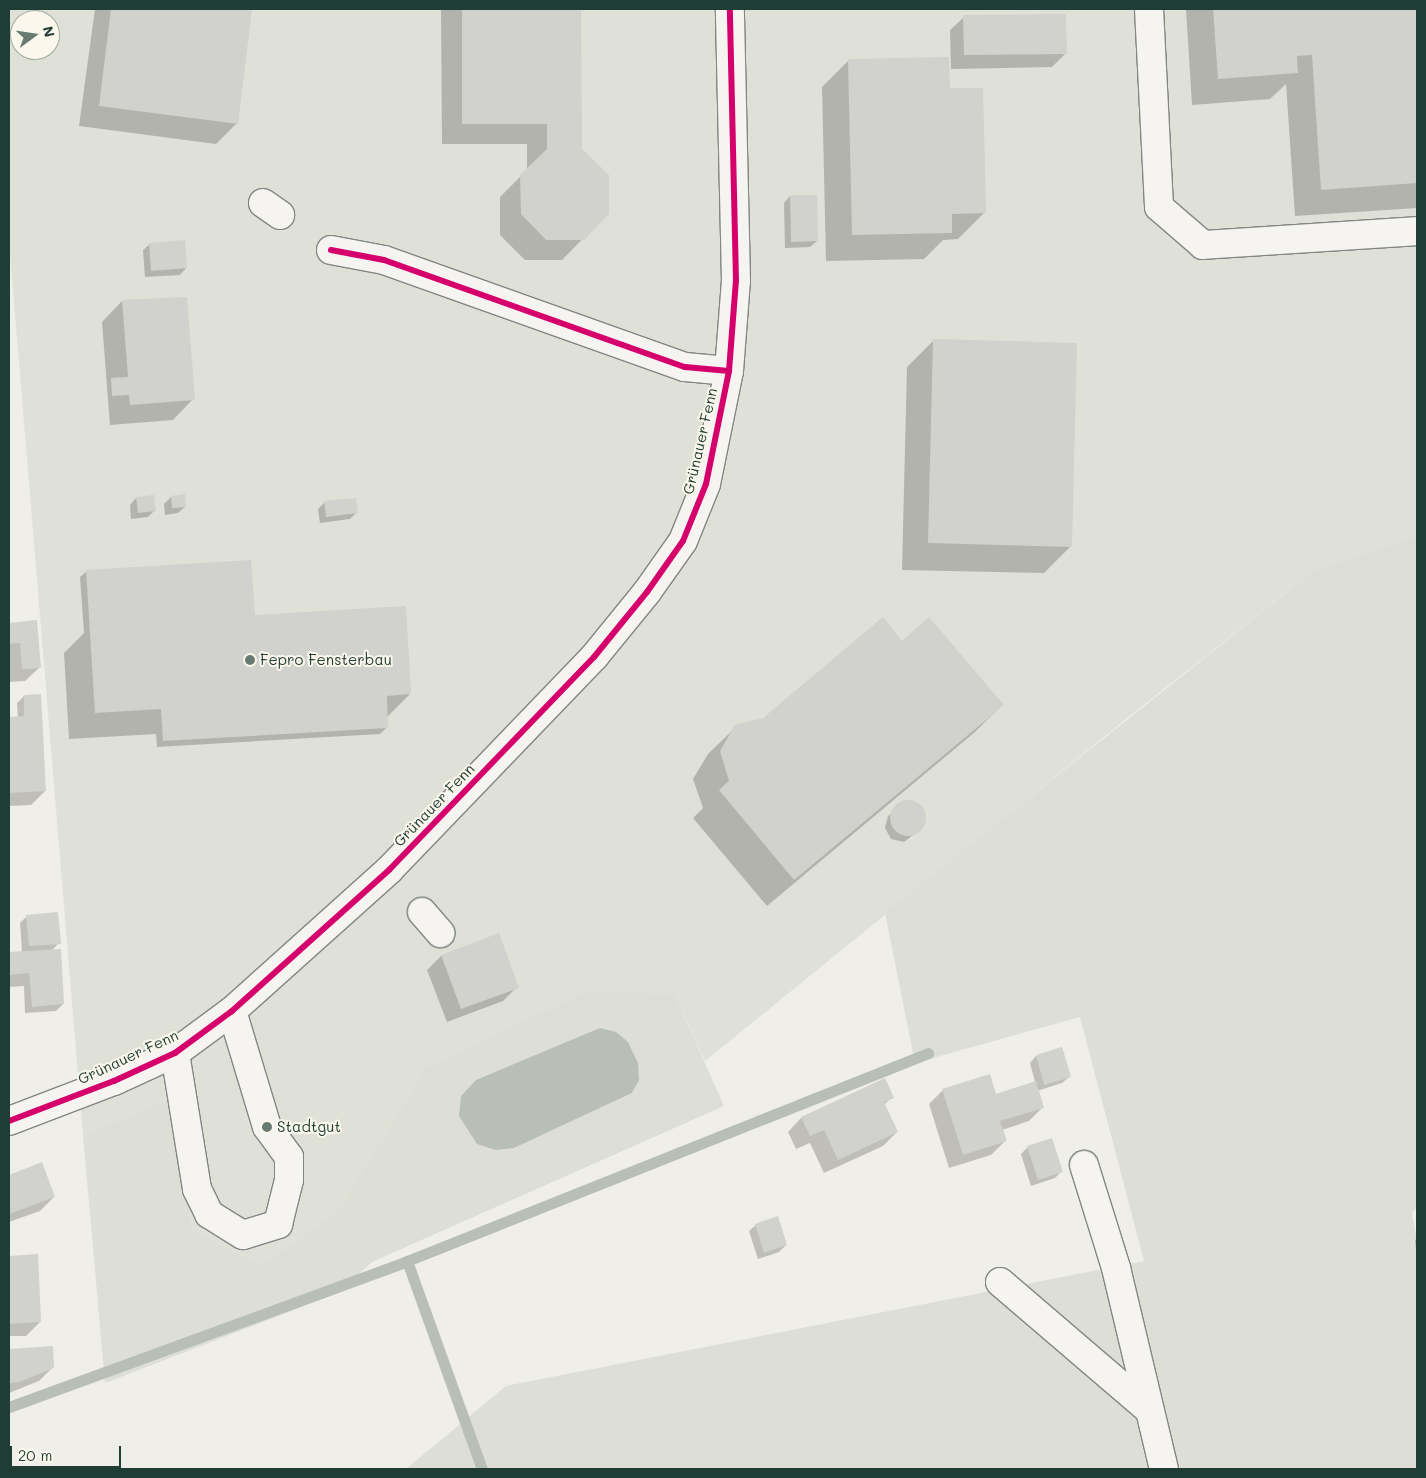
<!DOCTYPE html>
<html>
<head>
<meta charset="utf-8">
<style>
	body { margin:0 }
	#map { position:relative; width:1426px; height:1478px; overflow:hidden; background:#efeee8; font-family:Mali,sans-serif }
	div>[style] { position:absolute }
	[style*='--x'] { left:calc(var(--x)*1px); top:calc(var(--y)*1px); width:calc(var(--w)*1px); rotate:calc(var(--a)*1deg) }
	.built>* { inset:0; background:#dfe0d7 }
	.green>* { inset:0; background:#dddfd6 }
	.water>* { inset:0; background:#b9bfb6 }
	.shadow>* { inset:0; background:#0003 }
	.stream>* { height:11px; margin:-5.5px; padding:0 5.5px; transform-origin:5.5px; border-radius:5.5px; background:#b9bfb6 }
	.building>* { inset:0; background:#d1d1cd }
	.round { border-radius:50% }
	.roads { filter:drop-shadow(1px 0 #828783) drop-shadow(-1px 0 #828783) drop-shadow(0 1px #828783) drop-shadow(0 -1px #828783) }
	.minor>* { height:28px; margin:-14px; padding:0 14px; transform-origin:14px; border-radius:14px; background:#f5f4f0 }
	.cycleway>* { height:6px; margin:-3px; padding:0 3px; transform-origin:3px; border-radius:3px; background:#d6006c }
	.dots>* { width:14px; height:14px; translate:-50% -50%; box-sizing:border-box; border:2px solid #fbf7ec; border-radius:50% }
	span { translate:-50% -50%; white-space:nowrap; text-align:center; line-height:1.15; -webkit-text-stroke:4px #fbf7ec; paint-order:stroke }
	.street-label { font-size:15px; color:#1f3d34 }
	.poi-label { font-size:15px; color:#1f3d34 }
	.left { translate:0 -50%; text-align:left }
	.frame { position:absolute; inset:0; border:10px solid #1f3d34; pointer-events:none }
	.north { position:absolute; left:10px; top:10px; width:50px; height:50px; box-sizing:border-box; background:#fbf7ec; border:1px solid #a3ada2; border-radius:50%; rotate:76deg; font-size:14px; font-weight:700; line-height:20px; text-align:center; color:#1f3d34 }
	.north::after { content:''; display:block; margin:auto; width:18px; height:22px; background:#687b73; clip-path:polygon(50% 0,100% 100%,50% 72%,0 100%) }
	.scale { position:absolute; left:10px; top:1446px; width:111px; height:22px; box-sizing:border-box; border:2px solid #1f3d34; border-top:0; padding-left:6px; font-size:15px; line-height:18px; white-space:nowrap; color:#1f3d34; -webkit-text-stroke:4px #fbf7ec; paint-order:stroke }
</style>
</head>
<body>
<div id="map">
	<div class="built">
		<div style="clip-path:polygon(evenodd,9px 9px,1417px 9px,1417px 536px,1316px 569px,1131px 715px,705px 1061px,675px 995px,424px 1069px,339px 1210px,261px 1265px,193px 1231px,167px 1100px,83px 1135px,9px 241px,9px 9px,20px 20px,50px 20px,50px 50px,20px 50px,20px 20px)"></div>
	</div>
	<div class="green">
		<div style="clip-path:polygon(1417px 536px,1417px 1207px,1412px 1213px,1417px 1241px,1417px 1469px,406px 1469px,506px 1386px,1144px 1261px,1080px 1017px,915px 1063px,885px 913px,1316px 569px)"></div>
		<div style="clip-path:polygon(evenodd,588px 991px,675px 995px,724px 1106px,372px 1262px,338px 1293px,105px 1383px,83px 1135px,167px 1100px,193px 1231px,261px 1265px,339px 1210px,424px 1069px,588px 991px,632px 1093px,514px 1148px,496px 1150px,632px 1093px)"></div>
	</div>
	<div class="water">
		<div style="clip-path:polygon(600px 1028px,616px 1032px,628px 1042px,638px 1063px,639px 1080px,632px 1093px,514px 1148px,496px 1150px,477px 1144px,459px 1116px,461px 1096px,476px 1080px)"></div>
	</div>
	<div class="shadow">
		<div style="clip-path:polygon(95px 9px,251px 9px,237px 123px,216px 144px,79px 126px)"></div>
		<div style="clip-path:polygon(441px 9px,580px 9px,581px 149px,608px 213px,562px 260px,525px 260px,500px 235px,500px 197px,527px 170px,527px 144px,442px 144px)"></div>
		<div style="clip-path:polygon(1186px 9px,1417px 9px,1417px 208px,1295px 216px,1286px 84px,1270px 99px,1192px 105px)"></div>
		<div style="clip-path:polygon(964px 17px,1066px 53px,1052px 67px,951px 69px,950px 30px)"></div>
		<div style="clip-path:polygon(849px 60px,985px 212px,958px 239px,943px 240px,924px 259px,826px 261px,822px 87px)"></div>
		<div style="clip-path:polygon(790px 196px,817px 241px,810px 247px,785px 248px,784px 203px)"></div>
		<div style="clip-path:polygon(150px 244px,186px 268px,180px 275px,145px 277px,143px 250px)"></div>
		<div style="clip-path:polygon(122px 301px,193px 399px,173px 420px,110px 425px,102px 322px)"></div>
		<div style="clip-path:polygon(934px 340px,1071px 546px,1044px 573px,902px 570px,907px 367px)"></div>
		<div style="clip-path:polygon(171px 497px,185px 507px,178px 513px,165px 515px,164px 504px)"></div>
		<div style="clip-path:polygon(136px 498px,155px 510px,148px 517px,131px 519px,130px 505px)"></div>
		<div style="clip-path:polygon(325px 502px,357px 512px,350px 519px,320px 523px,318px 509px)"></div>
		<div style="clip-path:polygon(87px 571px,251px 617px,410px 694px,387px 717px,387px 727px,380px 734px,157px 747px,156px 734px,69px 739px,64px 653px,84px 633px,80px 577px)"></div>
		<div style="clip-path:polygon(36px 622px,39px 668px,25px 681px,9px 682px,9px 624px)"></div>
		<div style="clip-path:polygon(901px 642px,1002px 705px,975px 732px,767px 906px,693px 818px,703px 808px,693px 779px,708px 754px,736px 727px,763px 719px)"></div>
		<div style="clip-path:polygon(24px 696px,45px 791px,31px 805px,9px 806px,9px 718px,18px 718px,17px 703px)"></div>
		<div style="clip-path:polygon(906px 802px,918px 805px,925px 816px,922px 828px,904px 842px,891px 839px,885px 828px,888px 816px)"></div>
		<div style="clip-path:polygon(27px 916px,59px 943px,52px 950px,63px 1004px,56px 1011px,25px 1013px,24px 986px,9px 987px,9px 953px,22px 952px,20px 923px)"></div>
		<div style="clip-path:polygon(498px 935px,517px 987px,503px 1001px,447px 1022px,427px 970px,441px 956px)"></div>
		<div style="clip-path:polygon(1036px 1056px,1069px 1077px,1062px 1083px,1037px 1091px,1043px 1107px,1029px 1121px,1002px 1130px,1005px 1141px,991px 1155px,949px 1168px,929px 1104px,943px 1090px,995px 1095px,1035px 1082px,1030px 1063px)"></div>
		<div style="clip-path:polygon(885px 1080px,892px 1097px,884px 1105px,897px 1132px,883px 1146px,824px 1173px,810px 1143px,796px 1149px,788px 1132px,801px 1118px)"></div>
		<div style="clip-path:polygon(1028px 1147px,1062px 1171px,1055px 1178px,1031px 1186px,1021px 1154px)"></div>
		<div style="clip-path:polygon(41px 1164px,54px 1197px,40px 1211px,9px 1222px,9px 1176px)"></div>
		<div style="clip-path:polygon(756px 1225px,786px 1245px,779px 1252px,758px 1259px,749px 1231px)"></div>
		<div style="clip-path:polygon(1417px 1238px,1417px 1257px,1415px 1241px)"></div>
		<div style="clip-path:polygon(37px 1256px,40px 1322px,26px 1336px,9px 1336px,9px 1257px)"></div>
		<div style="clip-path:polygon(52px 1347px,53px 1367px,39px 1381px,9px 1393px,9px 1350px)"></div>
	</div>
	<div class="stream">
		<div style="--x:407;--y:1261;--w:221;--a:70.2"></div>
		<div style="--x:9;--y:1407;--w:424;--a:-20.1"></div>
		<div style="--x:407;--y:1261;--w:561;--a:-21.76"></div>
	</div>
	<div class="building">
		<div style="clip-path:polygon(111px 9px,252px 9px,238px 124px,99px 106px)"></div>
		<div style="clip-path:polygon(462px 9px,581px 9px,582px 149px,609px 175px,609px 214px,584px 240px,546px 240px,521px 214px,520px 175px,547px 149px,547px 124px,462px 124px)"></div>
		<div style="clip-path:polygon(1213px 9px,1417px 9px,1417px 183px,1321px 190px,1312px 55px,1297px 56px,1298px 73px,1218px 79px)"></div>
		<div style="clip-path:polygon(1066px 14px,1067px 54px,964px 55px,963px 15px)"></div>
		<div style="clip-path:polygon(949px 57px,950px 88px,983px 88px,986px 213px,952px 214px,952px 233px,852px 235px,848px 59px)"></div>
		<div style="clip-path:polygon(790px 195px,817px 195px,818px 241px,791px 242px)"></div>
		<div style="clip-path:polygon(185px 240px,187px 268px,151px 271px,149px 243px)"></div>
		<div style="clip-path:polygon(187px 297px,195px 400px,130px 405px,129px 395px,112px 396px,111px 378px,128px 377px,122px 300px)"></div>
		<div style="clip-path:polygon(933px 339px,1077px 343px,1072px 547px,928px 543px)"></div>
		<div style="clip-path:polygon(185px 494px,186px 507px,172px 508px,171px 496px)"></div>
		<div style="clip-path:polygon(154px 495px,156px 511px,138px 513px,136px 497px)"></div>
		<div style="clip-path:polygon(356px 498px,358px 513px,326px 517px,324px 501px)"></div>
		<div style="clip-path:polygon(251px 560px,255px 615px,406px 606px,411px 694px,387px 696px,388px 728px,163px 741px,161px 709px,95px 713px,86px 570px)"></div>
		<div style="clip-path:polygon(883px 617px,902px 641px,929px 617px,1004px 705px,794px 880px,719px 790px,729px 781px,720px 751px,735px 725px,763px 718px)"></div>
		<div style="clip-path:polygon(37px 620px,41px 668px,22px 669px,20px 643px,9px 644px,9px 623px)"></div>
		<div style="clip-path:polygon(41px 694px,46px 791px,9px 793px,9px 717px,24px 716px,24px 695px)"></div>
		<div class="round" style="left:890px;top:800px;width:36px;height:36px"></div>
		<div style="clip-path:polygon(58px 912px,61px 944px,29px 946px,26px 915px)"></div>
		<div style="clip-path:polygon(499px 933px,519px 988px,461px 1009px,441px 955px)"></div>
		<div style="clip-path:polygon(61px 949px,64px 1004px,32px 1007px,29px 973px,9px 975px,9px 952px)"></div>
		<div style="clip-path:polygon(1062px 1047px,1071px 1077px,1044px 1085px,1036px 1055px)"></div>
		<div style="clip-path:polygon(990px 1074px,996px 1094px,1036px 1081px,1044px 1108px,1000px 1121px,1007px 1141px,963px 1155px,942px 1089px)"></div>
		<div style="clip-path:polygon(885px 1078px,894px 1098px,884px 1102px,898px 1132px,838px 1160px,824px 1130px,810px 1136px,801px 1117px)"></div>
		<div style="clip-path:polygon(1052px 1138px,1063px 1172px,1038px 1180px,1027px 1146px)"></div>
		<div style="clip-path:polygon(42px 1162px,55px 1197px,9px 1214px,9px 1175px)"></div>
		<div style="clip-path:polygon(778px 1216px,787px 1245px,764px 1253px,755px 1224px)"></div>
		<div style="clip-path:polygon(38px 1254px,41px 1322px,9px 1324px,9px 1256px)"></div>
		<div style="clip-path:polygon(53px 1346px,54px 1368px,19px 1382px,9px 1383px,9px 1349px)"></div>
	</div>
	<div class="roads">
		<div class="minor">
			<div style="--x:1149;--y:9;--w:198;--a:87.1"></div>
			<div style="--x:1159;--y:207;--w:58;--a:40.8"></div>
			<div style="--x:1203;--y:245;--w:214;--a:-3.7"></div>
			<div style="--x:263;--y:203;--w:21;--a:35"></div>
			<div style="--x:331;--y:250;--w:54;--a:10.7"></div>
			<div style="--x:384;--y:260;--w:319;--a:19.6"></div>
			<div style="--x:685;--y:367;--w:44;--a:5.2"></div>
			<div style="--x:422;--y:912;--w:28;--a:49"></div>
			<div style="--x:175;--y:1053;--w:138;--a:80.8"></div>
			<div style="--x:197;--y:1189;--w:28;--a:64"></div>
			<div style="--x:209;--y:1214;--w:40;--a:32"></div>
			<div style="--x:243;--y:1235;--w:37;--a:-17"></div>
			<div style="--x:278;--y:1224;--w:45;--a:-76"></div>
			<div style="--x:289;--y:1180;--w:23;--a:-90"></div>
			<div style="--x:289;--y:1157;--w:37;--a:-126"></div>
			<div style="--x:267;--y:1127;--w:121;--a:-106.8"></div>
			<div style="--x:9;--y:1121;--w:112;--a:-20.9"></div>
			<div style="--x:114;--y:1081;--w:67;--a:-24.7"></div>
			<div style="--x:175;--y:1053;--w:71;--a:-36.4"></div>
			<div style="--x:232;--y:1011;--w:211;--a:-41.9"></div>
			<div style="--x:389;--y:870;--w:296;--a:-46.1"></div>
			<div style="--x:594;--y:657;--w:84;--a:-50.8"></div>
			<div style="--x:647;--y:592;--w:62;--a:-54.8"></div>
			<div style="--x:683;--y:541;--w:61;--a:-68"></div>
			<div style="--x:706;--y:484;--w:115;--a:-78.5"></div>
			<div style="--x:729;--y:371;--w:90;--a:-85.6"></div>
			<div style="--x:736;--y:281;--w:272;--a:-91.3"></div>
			<div style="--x:1084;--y:1165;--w:108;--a:72.7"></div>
			<div style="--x:1116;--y:1268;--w:207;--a:76.6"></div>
			<div style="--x:1000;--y:1282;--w:195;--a:40.6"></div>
		</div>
	</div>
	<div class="cycleway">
		<div style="--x:331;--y:250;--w:54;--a:10.7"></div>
		<div style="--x:384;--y:260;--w:319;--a:19.6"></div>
		<div style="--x:685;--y:367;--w:44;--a:5.2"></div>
		<div style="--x:9;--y:1121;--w:112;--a:-20.9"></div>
		<div style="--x:114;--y:1081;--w:67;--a:-24.7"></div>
		<div style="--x:175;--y:1053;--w:71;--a:-36.4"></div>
		<div style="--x:232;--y:1011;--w:211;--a:-41.9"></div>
		<div style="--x:389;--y:870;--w:296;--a:-46.1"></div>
		<div style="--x:594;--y:657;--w:84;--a:-50.8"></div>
		<div style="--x:647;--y:592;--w:62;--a:-54.8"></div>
		<div style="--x:683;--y:541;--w:61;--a:-68"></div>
		<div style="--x:706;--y:484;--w:115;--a:-78.5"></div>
		<div style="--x:729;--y:371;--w:90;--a:-85.6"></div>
		<div style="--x:736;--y:281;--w:272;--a:-91.3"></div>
	</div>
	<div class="dots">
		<div style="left:250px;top:660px;background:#687b73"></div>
		<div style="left:267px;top:1127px;background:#687b73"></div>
	</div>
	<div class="street-label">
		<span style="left:700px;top:441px;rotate:-77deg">Grünauer Fenn</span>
		<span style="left:434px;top:805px;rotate:-46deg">Grünauer Fenn</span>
		<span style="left:128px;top:1057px;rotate:-25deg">Grünauer Fenn</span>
	</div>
	<div class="poi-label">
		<span class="left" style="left:260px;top:660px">Fepro Fensterbau</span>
		<span class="left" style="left:277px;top:1127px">Stadtgut</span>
	</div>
	<div class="frame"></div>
	<div class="north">N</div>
	<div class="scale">20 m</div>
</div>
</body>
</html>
